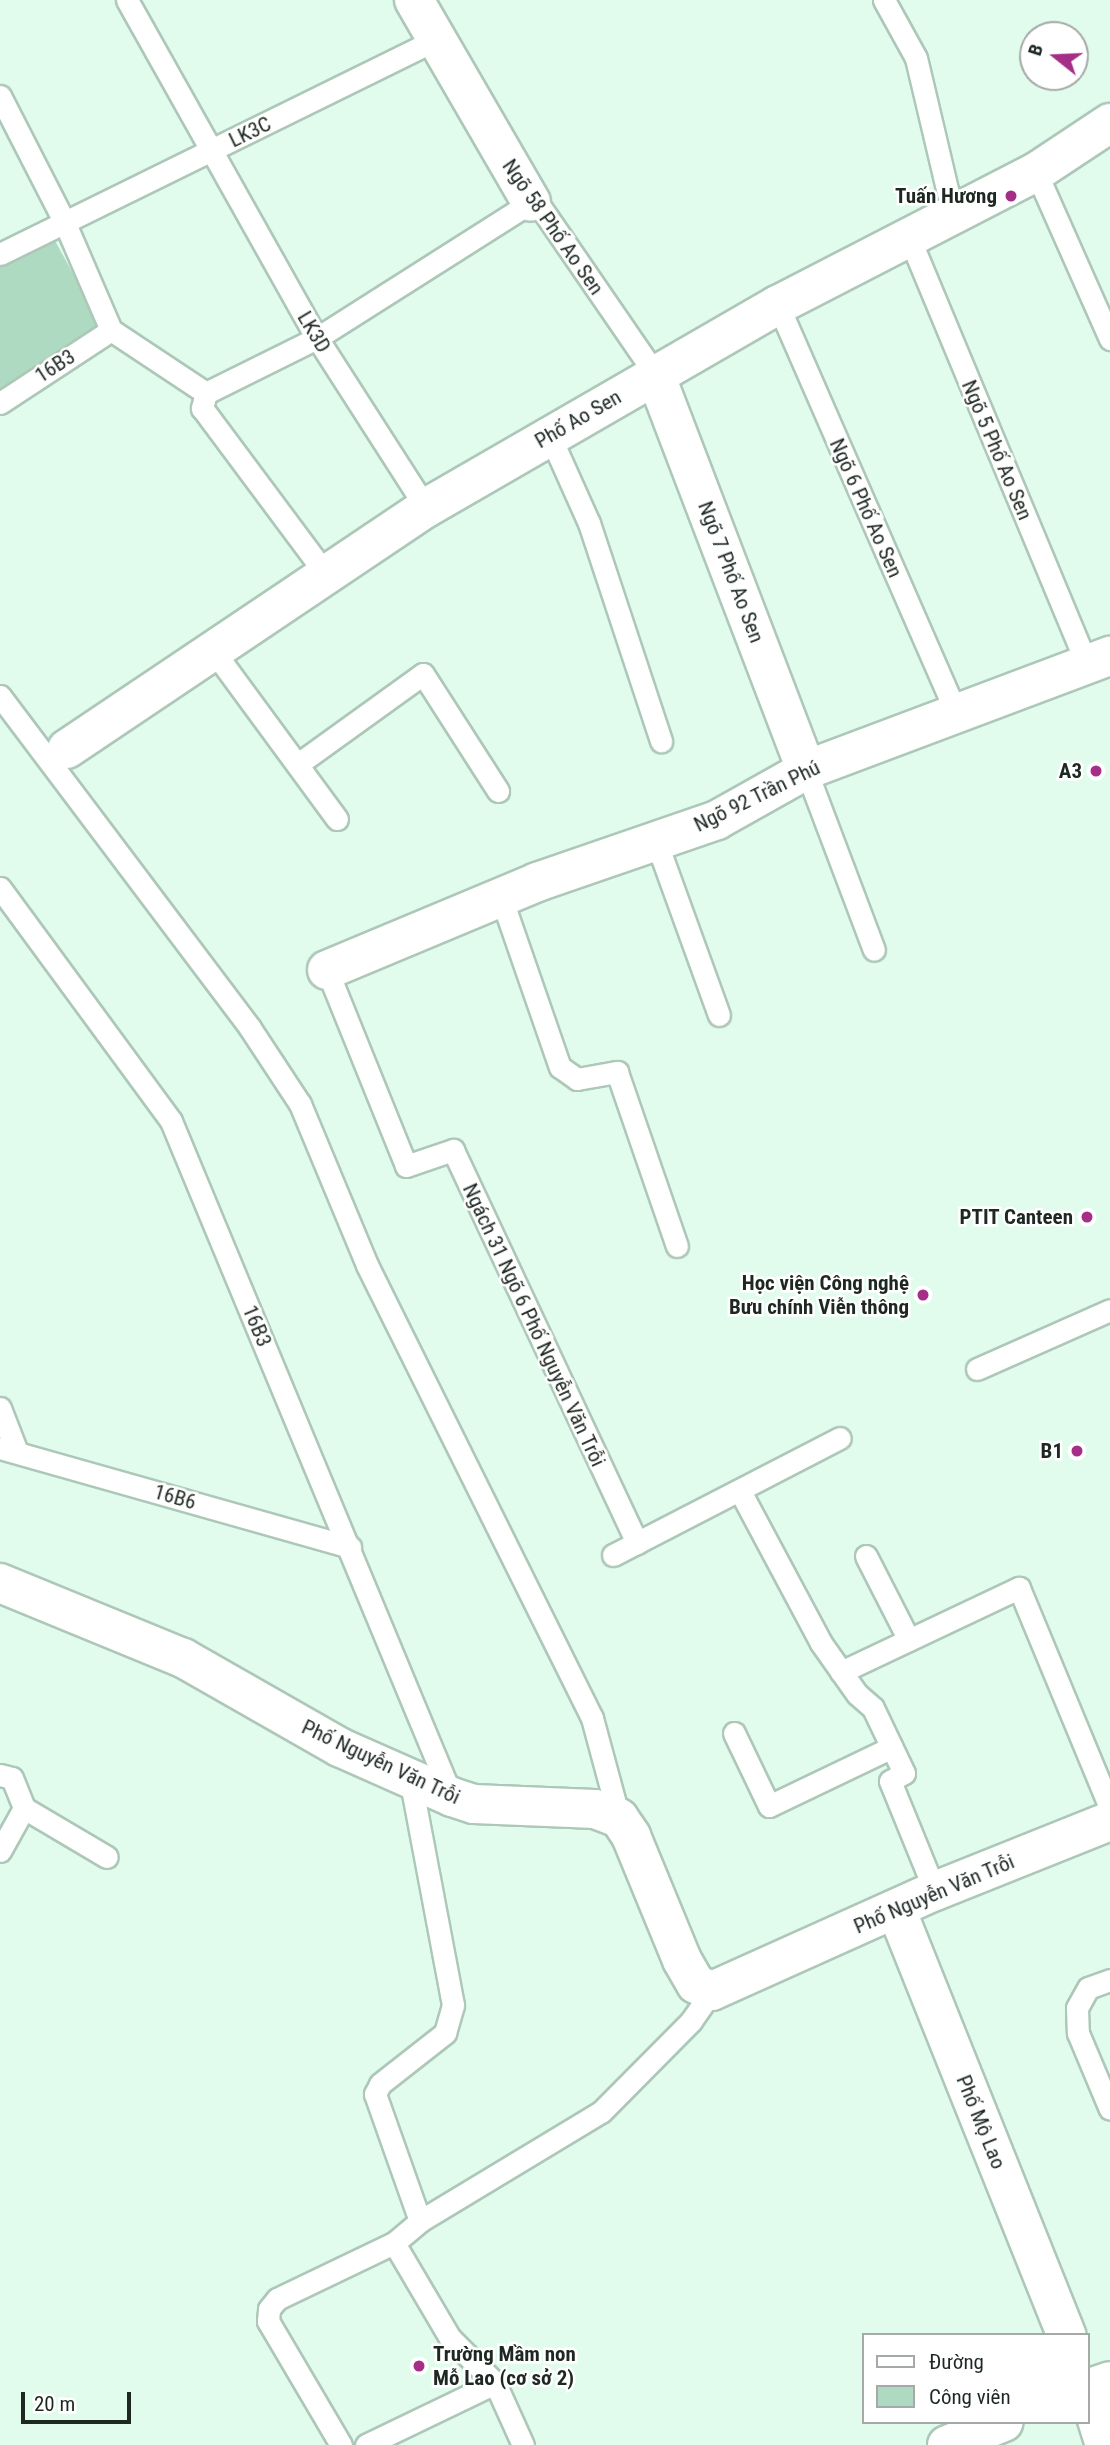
<!DOCTYPE html>
<html>
<head>
<meta charset="utf-8">
<style>
	body { margin:0 }
	#map { position:relative; width:1110px; height:2445px; overflow:hidden; background:#e1fcec; font-family:"Roboto Condensed",sans-serif }
	div>[style] { position:absolute }
	[style*='--x'] { left:calc(var(--x)*1px); top:calc(var(--y)*1px); width:calc(var(--w)*1px); rotate:calc(var(--a)*1deg) }
	.green>* { inset:0; background:#aedac2 }
	.roads { filter:drop-shadow(2px 0 #adc7b8) drop-shadow(-2px 0 #adc7b8) drop-shadow(0 2px #adc7b8) drop-shadow(0 -2px #adc7b8) }
	.lane>* { height:21px; margin:-10.5px; padding:0 10.5px; transform-origin:10.5px; border-radius:10.5px; background:#fff }
	.street>* { height:38px; margin:-19px; padding:0 19px; transform-origin:19px; border-radius:19px; background:#fff }
	.secondary>* { height:38px; margin:-19px; padding:0 19px; transform-origin:19px; border-radius:19px; background:#fff }
	.dots>* { width:19px; height:19px; translate:-50% -50%; box-sizing:border-box; border:4px solid #fff; border-radius:50% }
	span { translate:-50% -50%; white-space:nowrap; text-align:center; line-height:1.15; -webkit-text-stroke:5px #fff; paint-order:stroke }
	.street-label { font-size:21px; color:#1e2822 }
	.poi-label { font-size:21px; color:#1e2822; font-weight:700 }
	.right { translate:-100% -50%; text-align:right }
	.left { translate:0 -50%; text-align:left }
	.legend { position:absolute; left:862px; top:2333px; width:228px; height:91px; box-sizing:border-box; background:#fff; border:2px solid #a5a9a7; margin:0; padding:9px 12px; list-style:none; font-size:21px; color:#1e2822 }
	.legend li { display:flex; align-items:center; gap:14px; height:35px }
	.legend b { width:35px; border:2px solid #a5a9a7 }
	.north { position:absolute; left:1019px; top:21px; width:70px; height:70px; box-sizing:border-box; background:#fff; border:2px solid #a5a9a7; border-radius:50%; rotate:288deg; font-size:19px; font-weight:700; line-height:28px; text-align:center; color:#1e2822 }
	.north::after { content:''; display:block; margin:auto; width:24px; height:32px; background:#a52f86; clip-path:polygon(50% 0,100% 100%,50% 72%,0 100%) }
	.scale { position:absolute; left:21px; top:2392px; width:110px; height:32px; box-sizing:border-box; border:4px solid #1e2822; border-top:0; padding-left:9px; font-size:21px; line-height:24px; white-space:nowrap; color:#1e2822; -webkit-text-stroke:5px #fff; paint-order:stroke }
</style>
</head>
<body>
<div id="map">
	<div class="green">
		<div style="clip-path:polygon(53px 237px,103px 329px,0 395px,0 263px)"></div>
	</div>
	<div class="roads">
		<div class="lane">
			<div style="--x:127;--y:0;--w:388;--a:60.7"></div>
			<div style="--x:317;--y:338;--w:202;--a:57.3"></div>
			<div style="--x:884;--y:0;--w:66;--a:61.1"></div>
			<div style="--x:916;--y:58;--w:161;--a:76.7"></div>
			<div style="--x:0;--y:96;--w:140;--a:62.9"></div>
			<div style="--x:64;--y:221;--w:119;--a:66.7"></div>
			<div style="--x:111;--y:330;--w:114;--a:33.6"></div>
			<div style="--x:206;--y:393;--w:124;--a:-26.4"></div>
			<div style="--x:317;--y:338;--w:254;--a:-32.4"></div>
			<div style="--x:531;--y:202;--w:9;--a:21"></div>
			<div style="--x:539;--y:205;--w:205;--a:55.5"></div>
			<div style="--x:1036;--y:172;--w:183;--a:66.1"></div>
			<div style="--x:909;--y:237;--w:461;--a:67.4"></div>
			<div style="--x:0;--y:254;--w:485;--a:-26.2"></div>
			<div style="--x:778;--y:305;--w:443;--a:66.4"></div>
			<div style="--x:206;--y:393;--w:16;--a:105"></div>
			<div style="--x:202;--y:408;--w:209;--a:53.3"></div>
			<div style="--x:0;--y:403;--w:133;--a:-33.3"></div>
			<div style="--x:550;--y:436;--w:95;--a:65.9"></div>
			<div style="--x:589;--y:523;--w:230;--a:71.7"></div>
			<div style="--x:215;--y:653;--w:206;--a:53.7"></div>
			<div style="--x:0;--y:696;--w:416;--a:53"></div>
			<div style="--x:250;--y:1028;--w:91;--a:56.7"></div>
			<div style="--x:300;--y:1104;--w:174;--a:67.4"></div>
			<div style="--x:367;--y:1265;--w:506;--a:63.59"></div>
			<div style="--x:592;--y:1718;--w:104;--a:74.9"></div>
			<div style="--x:298;--y:764;--w:154;--a:-35.8"></div>
			<div style="--x:423;--y:674;--w:139;--a:57.3"></div>
			<div style="--x:806;--y:770;--w:192;--a:69.3"></div>
			<div style="--x:656;--y:841;--w:185;--a:70.1"></div>
			<div style="--x:0;--y:888;--w:289;--a:53.7"></div>
			<div style="--x:171;--y:1121;--w:730;--a:67.44"></div>
			<div style="--x:501;--y:897;--w:180;--a:70.9"></div>
			<div style="--x:560;--y:1067;--w:21;--a:35"></div>
			<div style="--x:577;--y:1079;--w:41;--a:-9.9"></div>
			<div style="--x:617;--y:1072;--w:184;--a:71"></div>
			<div style="--x:327;--y:970;--w:211;--a:68"></div>
			<div style="--x:406;--y:1166;--w:50;--a:-18.8"></div>
			<div style="--x:453;--y:1150;--w:434;--a:64.9"></div>
			<div style="--x:977;--y:1369;--w:145;--a:-23.9"></div>
			<div style="--x:0;--y:1408;--w:47;--a:68.9"></div>
			<div style="--x:0;--y:1448;--w:364;--a:15.8"></div>
			<div style="--x:741;--y:1493;--w:170;--a:61.9"></div>
			<div style="--x:821;--y:1643;--w:62;--a:54.8"></div>
			<div style="--x:857;--y:1694;--w:21;--a:41"></div>
			<div style="--x:873;--y:1708;--w:72;--a:64.5"></div>
			<div style="--x:904;--y:1773;--w:16;--a:150"></div>
			<div style="--x:890;--y:1781;--w:119;--a:67.8"></div>
			<div style="--x:613;--y:1555;--w:255;--a:-27.3"></div>
			<div style="--x:866;--y:1556;--w:94;--a:62.9"></div>
			<div style="--x:841;--y:1672;--w:197;--a:-25.3"></div>
			<div style="--x:1019;--y:1588;--w:238;--a:67.5"></div>
			<div style="--x:734;--y:1733;--w:81;--a:64.4"></div>
			<div style="--x:769;--y:1806;--w:136;--a:-25.6"></div>
			<div style="--x:0;--y:1775;--w:12;--a:14"></div>
			<div style="--x:12;--y:1778;--w:32;--a:68"></div>
			<div style="--x:24;--y:1808;--w:49;--a:119.2"></div>
			<div style="--x:24;--y:1808;--w:96;--a:30.6"></div>
			<div style="--x:1110;--y:1980;--w:23;--a:160"></div>
			<div style="--x:1088;--y:1988;--w:23;--a:119"></div>
			<div style="--x:1077;--y:2008;--w:25;--a:88"></div>
			<div style="--x:1078;--y:2033;--w:82;--a:67.2"></div>
			<div style="--x:420;--y:2221;--w:211;--a:-31.1"></div>
			<div style="--x:601;--y:2112;--w:128;--a:-45.3"></div>
			<div style="--x:691;--y:2021;--w:37;--a:-55"></div>
			<div style="--x:394;--y:2243;--w:34;--a:-40"></div>
			<div style="--x:420;--y:2221;--w:135;--a:-109.5"></div>
			<div style="--x:375;--y:2094;--w:11;--a:-63"></div>
			<div style="--x:380;--y:2084;--w:83;--a:-38.1"></div>
			<div style="--x:445;--y:2033;--w:29;--a:-74"></div>
			<div style="--x:453;--y:2005;--w:231;--a:-100.7"></div>
			<div style="--x:341;--y:2445;--w:144;--a:-120.5"></div>
			<div style="--x:268;--y:2321;--w:12;--a:-85"></div>
			<div style="--x:269;--y:2309;--w:13;--a:-51"></div>
			<div style="--x:277;--y:2299;--w:130;--a:-25.6"></div>
			<div style="--x:394;--y:2243;--w:110;--a:59.5"></div>
			<div style="--x:450;--y:2338;--w:64;--a:45"></div>
			<div style="--x:495;--y:2383;--w:68;--a:65.7"></div>
			<div style="--x:366;--y:2445;--w:143;--a:-25.7"></div>
		</div>
		<div class="street">
			<div style="--x:414;--y:0;--w:233;--a:59.9"></div>
			<div style="--x:655;--y:374;--w:424;--a:69.1"></div>
			<div style="--x:67;--y:749;--w:432;--a:-33.9"></div>
			<div style="--x:426;--y:508;--w:406;--a:-30"></div>
			<div style="--x:778;--y:305;--w:290;--a:-27.3"></div>
			<div style="--x:1036;--y:172;--w:89;--a:-33.5"></div>
			<div style="--x:327;--y:970;--w:228;--a:-22.7"></div>
			<div style="--x:537;--y:882;--w:190;--a:-19"></div>
			<div style="--x:717;--y:820;--w:102;--a:-29.3"></div>
			<div style="--x:806;--y:770;--w:325;--a:-20.6"></div>
			<div style="--x:0;--y:1583;--w:198;--a:22.3"></div>
			<div style="--x:183;--y:1658;--w:180;--a:29.7"></div>
			<div style="--x:339;--y:1747;--w:124;--a:23.9"></div>
			<div style="--x:452;--y:1797;--w:23;--a:18"></div>
			<div style="--x:474;--y:1804;--w:121;--a:2.4"></div>
			<div style="--x:595;--y:1809;--w:26;--a:21"></div>
			<div style="--x:619;--y:1818;--w:22;--a:56"></div>
			<div style="--x:631;--y:1836;--w:134;--a:67.6"></div>
			<div style="--x:682;--y:1960;--w:28;--a:60"></div>
			<div style="--x:696;--y:1984;--w:17;--a:24"></div>
			<div style="--x:712;--y:1991;--w:244;--a:-24.2"></div>
			<div style="--x:935;--y:1891;--w:188;--a:-21.8"></div>
			<div style="--x:896;--y:1909;--w:459;--a:68.2"></div>
			<div style="--x:1087;--y:2388;--w:60;--a:72.5"></div>
		</div>
		<div class="secondary">
			<div style="--x:1087;--y:2389;--w:24;--a:-19"></div>
			<div style="--x:947;--y:2445;--w:61;--a:-22"></div>
		</div>
	</div>
	<div class="dots">
		<div style="left:1011px;top:196px;background:#a52f86"></div>
		<div style="left:1096px;top:771px;background:#a52f86"></div>
		<div style="left:1087px;top:1217px;background:#a52f86"></div>
		<div style="left:923px;top:1295px;background:#a52f86"></div>
		<div style="left:1077px;top:1451px;background:#a52f86"></div>
		<div style="left:419px;top:2366px;background:#a52f86"></div>
	</div>
	<div class="street-label">
		<span style="left:250px;top:132px;rotate:-26deg">LK3C</span>
		<span style="left:553px;top:227px;rotate:55deg">Ngõ 58 Phố Ao Sen</span>
		<span style="left:314px;top:332px;rotate:59deg">LK3D</span>
		<span style="left:55px;top:366px;rotate:-33deg">16B3</span>
		<span style="left:578px;top:419px;rotate:-30deg">Phố Ao Sen</span>
		<span style="left:997px;top:450px;rotate:67deg">Ngõ 5 Phố Ao Sen</span>
		<span style="left:866px;top:508px;rotate:66deg">Ngõ 6 Phố Ao Sen</span>
		<span style="left:731px;top:572px;rotate:69deg">Ngõ 7 Phố Ao Sen</span>
		<span style="left:757px;top:796px;rotate:-26deg">Ngõ 92 Trần Phú</span>
		<span style="left:534px;top:1325px;rotate:65deg">Ngách 31 Ngõ 6 Phố Nguyễn Văn Trỗi</span>
		<span style="left:257px;top:1326px;rotate:67deg">16B3</span>
		<span style="left:175px;top:1497px;rotate:16deg">16B6</span>
		<span style="left:381px;top:1762px;rotate:25deg">Phố Nguyễn Văn Trỗi</span>
		<span style="left:934px;top:1894px;rotate:-23deg">Phố Nguyễn Văn Trỗi</span>
		<span style="left:981px;top:2122px;rotate:68deg">Phố Mộ Lao</span>
	</div>
	<div class="poi-label">
		<span class="right" style="left:997px;top:196px">Tuấn Hương</span>
		<span class="right" style="left:1082px;top:771px">A3</span>
		<span class="right" style="left:1073px;top:1217px">PTIT Canteen</span>
		<span class="right" style="left:909px;top:1295px">Học viện Công nghệ<br>Bưu chính Viễn thông</span>
		<span class="right" style="left:1063px;top:1451px">B1</span>
		<span class="left" style="left:433px;top:2366px">Trường Mầm non<br>Mỗ Lao (cơ sở 2)</span>
	</div>
	<ul class="legend">
	<li><b style="height:9px;background:#fff"></b>Đường</li>
	<li><b style="height:19px;background:#aedac2"></b>Công viên</li>
	</ul>
	<div class="north">B</div>
	<div class="scale">20 m</div>
</div>
</body>
</html>
